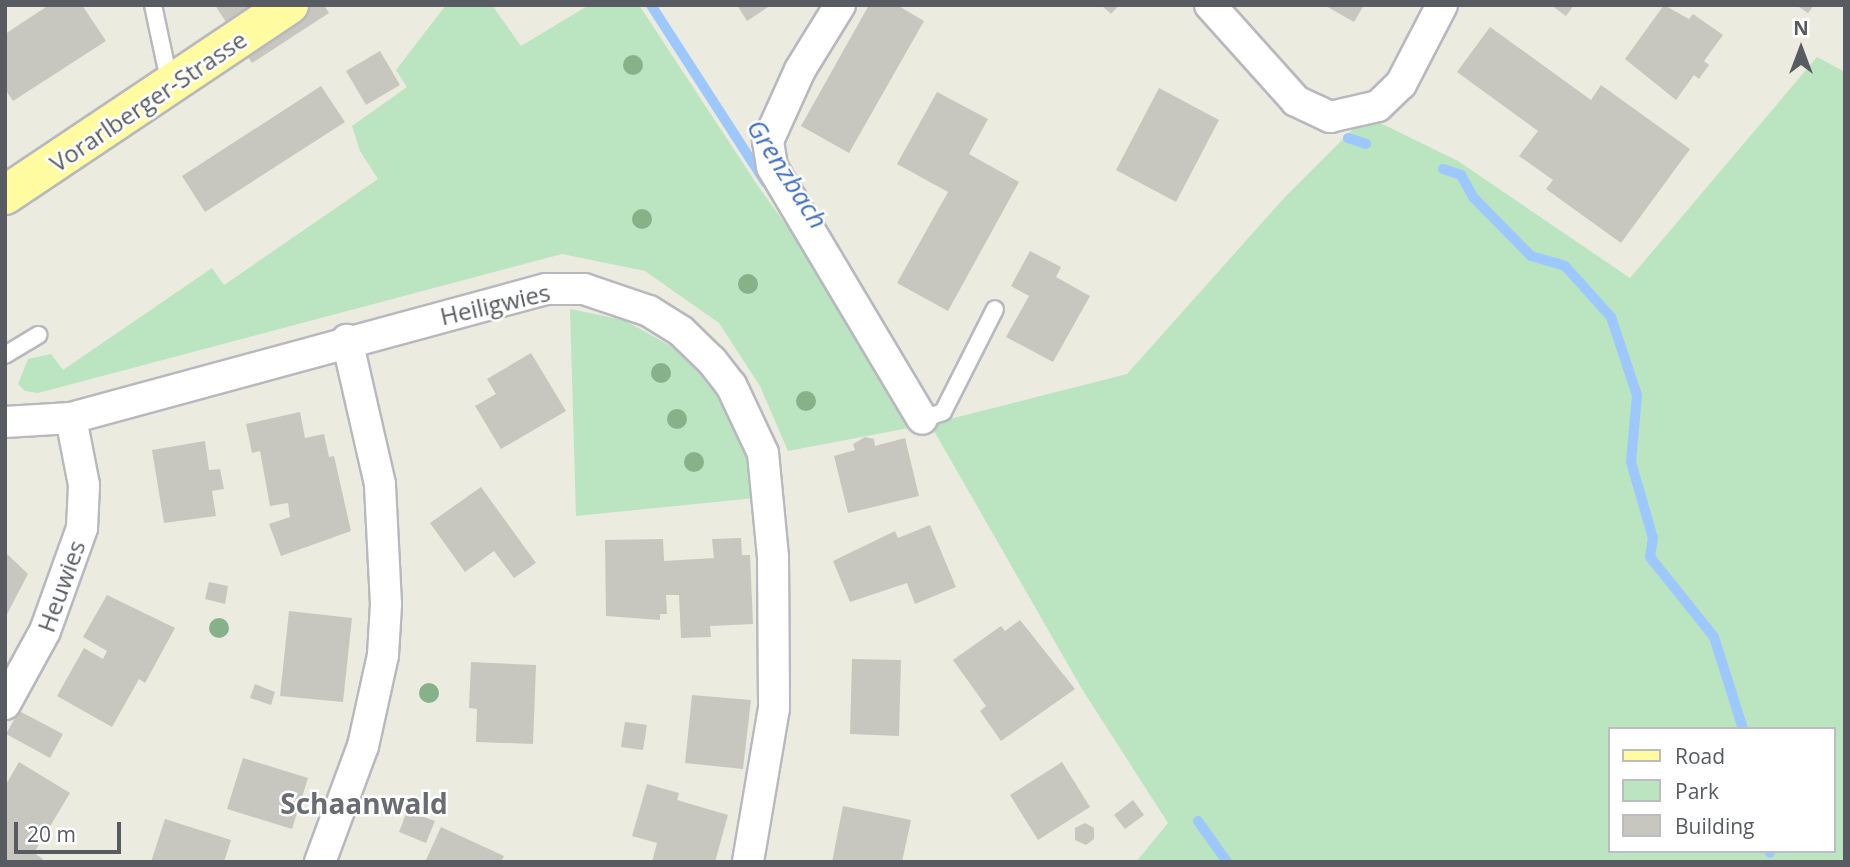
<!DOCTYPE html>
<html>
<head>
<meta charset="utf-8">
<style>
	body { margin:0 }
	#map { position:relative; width:1850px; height:867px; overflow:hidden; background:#ecebe0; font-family:"Open Sans",sans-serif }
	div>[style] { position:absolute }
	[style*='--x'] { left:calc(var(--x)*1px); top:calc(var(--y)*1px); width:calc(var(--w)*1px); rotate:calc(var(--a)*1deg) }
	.green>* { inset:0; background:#bbe4c0 }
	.stream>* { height:10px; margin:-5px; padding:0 5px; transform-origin:5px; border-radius:5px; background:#9cc8ff }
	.building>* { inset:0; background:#c8c7bf }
	.roads { filter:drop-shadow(2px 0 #b8b9bf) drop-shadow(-2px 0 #b8b9bf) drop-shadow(0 2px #b8b9bf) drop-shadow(0 -2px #b8b9bf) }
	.service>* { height:16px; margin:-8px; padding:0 8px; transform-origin:8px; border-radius:8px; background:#fff }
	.minor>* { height:30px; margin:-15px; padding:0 15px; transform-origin:15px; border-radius:15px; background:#fff }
	.primary>* { height:38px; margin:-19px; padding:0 19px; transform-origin:19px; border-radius:19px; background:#fffba1 }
	.trees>* { width:20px; height:20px; margin:-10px; border-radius:50%; background:#87b289 }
	span { translate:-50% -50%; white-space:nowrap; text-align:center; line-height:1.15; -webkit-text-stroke:5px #fff; paint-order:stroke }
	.street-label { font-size:24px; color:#585b61 }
	.water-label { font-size:26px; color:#406fc1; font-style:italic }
	.quarter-label { font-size:28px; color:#696d73; font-weight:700 }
	.frame { position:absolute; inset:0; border:7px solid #585b61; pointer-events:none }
	.legend { position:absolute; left:1608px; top:727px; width:228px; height:126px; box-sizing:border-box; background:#fff; border:2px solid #bcbdc0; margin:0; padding:9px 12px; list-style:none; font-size:21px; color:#585b61 }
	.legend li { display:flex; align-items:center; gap:14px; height:35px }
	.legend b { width:35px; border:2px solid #bcbdc0 }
	.north { position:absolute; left:1766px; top:14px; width:70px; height:70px; -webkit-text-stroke:5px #fff; paint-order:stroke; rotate:0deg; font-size:19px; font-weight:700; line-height:28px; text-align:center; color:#585b61 }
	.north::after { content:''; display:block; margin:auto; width:24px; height:32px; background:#585b61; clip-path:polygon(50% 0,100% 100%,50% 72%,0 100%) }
	.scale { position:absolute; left:14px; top:822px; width:107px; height:32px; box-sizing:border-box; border:4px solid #585b61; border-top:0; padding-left:9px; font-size:21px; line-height:24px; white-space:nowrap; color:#585b61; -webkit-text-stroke:5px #fff; paint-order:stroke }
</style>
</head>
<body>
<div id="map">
	<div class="green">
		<div style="clip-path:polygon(evenodd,446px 5px,492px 5px,521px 46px,589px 5px,639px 5px,758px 186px,930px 424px,1127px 374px,1284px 198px,1366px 116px,1458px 161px,1630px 278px,1817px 57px,1845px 72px,1845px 862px,1136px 862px,1168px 823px,1082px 689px,930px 424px,788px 451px,760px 386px,719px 323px,645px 271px,562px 254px,38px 393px,25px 391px,18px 384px,28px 359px,51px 354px,63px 370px,212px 268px,224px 285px,378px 179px,360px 151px,352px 126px,407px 87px,396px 70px,446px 5px,1610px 729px,1834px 729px,1834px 851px,1610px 851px,1610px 729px)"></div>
		<div style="clip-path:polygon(570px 309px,624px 320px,678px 350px,719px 391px,747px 446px,755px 498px,576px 516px)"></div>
	</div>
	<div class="stream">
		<div style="--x:651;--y:5;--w:211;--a:57.2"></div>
		<div style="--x:1348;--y:138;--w:19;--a:18"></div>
		<div style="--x:1443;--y:169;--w:19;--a:18"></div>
		<div style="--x:1461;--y:175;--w:26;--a:61"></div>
		<div style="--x:1474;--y:198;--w:81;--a:45.5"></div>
		<div style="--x:1531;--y:256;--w:35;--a:16"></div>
		<div style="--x:1565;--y:266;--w:69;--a:48"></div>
		<div style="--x:1611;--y:317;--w:82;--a:71.6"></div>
		<div style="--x:1637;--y:395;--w:67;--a:95.1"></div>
		<div style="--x:1631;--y:462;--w:79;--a:73.9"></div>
		<div style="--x:1653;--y:538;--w:19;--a:99"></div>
		<div style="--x:1650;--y:557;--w:102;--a:51.3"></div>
		<div style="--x:1714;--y:637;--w:96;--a:72.5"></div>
		<div style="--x:1198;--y:821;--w:50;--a:54.7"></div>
		<div style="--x:1769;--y:851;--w:2;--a:63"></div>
	</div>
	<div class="building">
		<div style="clip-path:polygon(49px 5px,82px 5px,106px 41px,13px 101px,5px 89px,5px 34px)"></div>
		<div style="clip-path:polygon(215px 5px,324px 5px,329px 13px,252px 63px)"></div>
		<div style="clip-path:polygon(737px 5px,771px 5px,747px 21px)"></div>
		<div style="clip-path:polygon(869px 5px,897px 5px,924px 21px,849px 153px,801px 126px)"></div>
		<div style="clip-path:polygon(1101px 5px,1119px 5px,1111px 14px)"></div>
		<div style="clip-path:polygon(1324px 5px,1364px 5px,1354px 22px)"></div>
		<div style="clip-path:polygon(1551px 5px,1574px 5px,1566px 16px)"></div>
		<div style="clip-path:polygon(1664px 5px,1689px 19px,1693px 14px,1723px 35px,1704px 61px,1709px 65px,1699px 79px,1694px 75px,1676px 100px,1625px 59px)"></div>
		<div style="clip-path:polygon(1796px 5px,1814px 5px,1808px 13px)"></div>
		<div style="clip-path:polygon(1490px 27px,1591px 100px,1601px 85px,1690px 149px,1621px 243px,1546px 189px,1553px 180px,1519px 156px,1538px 131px,1457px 72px)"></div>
		<div style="clip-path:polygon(380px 51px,400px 85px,366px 105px,346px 71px)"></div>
		<div style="clip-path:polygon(321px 86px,345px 122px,205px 212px,182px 176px)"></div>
		<div style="clip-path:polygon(1159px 88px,1219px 120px,1176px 202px,1116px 170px)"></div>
		<div style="clip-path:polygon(937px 92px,988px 119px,969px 154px,1019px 182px,948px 311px,897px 283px,948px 192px,897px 164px)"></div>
		<div style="clip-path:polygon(1030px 251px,1061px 267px,1056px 277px,1090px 296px,1053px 362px,1006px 337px,1029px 296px,1011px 286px)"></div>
		<div style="clip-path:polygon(531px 353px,566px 411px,501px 449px,475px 406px,496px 394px,487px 379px)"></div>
		<div style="clip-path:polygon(300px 412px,305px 438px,324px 434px,329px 457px,334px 456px,351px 531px,281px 556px,269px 524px,290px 517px,288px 503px,270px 506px,260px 451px,252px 453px,246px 424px)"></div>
		<div style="clip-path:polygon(865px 437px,874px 439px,875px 446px,905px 438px,919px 496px,848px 513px,834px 456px,855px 450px,853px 444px)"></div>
		<div style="clip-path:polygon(205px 441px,209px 470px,220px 469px,224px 489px,212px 491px,216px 516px,164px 523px,152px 450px)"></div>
		<div style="clip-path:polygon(481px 487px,536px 563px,514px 578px,494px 551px,465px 572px,430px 523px)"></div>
		<div style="clip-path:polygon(930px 525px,956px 587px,915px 604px,907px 583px,850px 602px,833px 561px,895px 531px,898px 538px)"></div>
		<div style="clip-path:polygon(741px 538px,742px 555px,750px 555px,753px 624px,710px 626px,711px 637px,681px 638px,679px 595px,666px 595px,667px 614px,660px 614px,660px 620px,606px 616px,605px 540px,663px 539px,664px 561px,714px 558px,712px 539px)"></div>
		<div style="clip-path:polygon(5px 552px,28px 574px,5px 618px)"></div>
		<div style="clip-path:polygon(209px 582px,228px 586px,225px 604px,205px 599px)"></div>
		<div style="clip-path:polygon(107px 595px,175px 628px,145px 683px,139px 679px,112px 727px,57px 696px,84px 648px,103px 659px,107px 651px,83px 637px)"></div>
		<div style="clip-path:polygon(289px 611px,352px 618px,343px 702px,280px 696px)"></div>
		<div style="clip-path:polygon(1020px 620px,1075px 689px,1001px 741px,980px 711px,986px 706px,953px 660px,1001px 626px,1005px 631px)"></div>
		<div style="clip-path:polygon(852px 659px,901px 660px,899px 736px,850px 734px)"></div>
		<div style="clip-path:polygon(471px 662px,536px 665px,533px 744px,476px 742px,477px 709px,469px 708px)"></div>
		<div style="clip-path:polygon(255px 684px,275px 692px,271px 705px,250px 698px)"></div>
		<div style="clip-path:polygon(692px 695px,751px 700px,743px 769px,685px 763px)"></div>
		<div style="clip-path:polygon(19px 711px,63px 734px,50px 758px,6px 734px)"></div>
		<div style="clip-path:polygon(625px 722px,647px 725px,643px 750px,621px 747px)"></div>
		<div style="clip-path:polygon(243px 758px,308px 778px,292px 829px,227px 809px)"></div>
		<div style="clip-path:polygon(19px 762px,70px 793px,34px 853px,43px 859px,41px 862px,5px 862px,5px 786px)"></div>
		<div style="clip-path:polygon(1062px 762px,1090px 807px,1038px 840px,1010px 795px)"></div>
		<div style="clip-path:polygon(647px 784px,679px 793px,677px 800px,728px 815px,715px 862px,652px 862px,657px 843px,632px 836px)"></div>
		<div style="clip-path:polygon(1133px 800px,1144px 815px,1125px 829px,1114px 815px)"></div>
		<div style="clip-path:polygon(843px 806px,911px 820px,902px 862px,832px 862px)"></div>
		<div style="clip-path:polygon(407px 811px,435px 821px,426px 843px,399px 832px)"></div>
		<div style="clip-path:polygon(165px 819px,231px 840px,224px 862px,151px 862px)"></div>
		<div style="clip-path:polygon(1085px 823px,1094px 828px,1094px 839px,1086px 845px,1075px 840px,1075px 828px)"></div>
		<div style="clip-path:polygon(441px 827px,504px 856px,501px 862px,425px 862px)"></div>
	</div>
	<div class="roads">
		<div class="service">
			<div style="--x:153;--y:5;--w:82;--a:78"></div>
			<div style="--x:5;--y:355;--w:39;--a:-31"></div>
			<div style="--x:922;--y:419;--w:22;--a:-18"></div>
			<div style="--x:943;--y:412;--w:115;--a:-63.2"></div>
		</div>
		<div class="minor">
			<div style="--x:840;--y:5;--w:76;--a:121.6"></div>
			<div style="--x:800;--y:70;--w:78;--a:114.3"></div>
			<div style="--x:768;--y:141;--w:26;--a:81"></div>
			<div style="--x:772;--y:167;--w:293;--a:59.2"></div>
			<div style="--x:1210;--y:5;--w:129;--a:48.1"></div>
			<div style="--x:1296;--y:101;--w:38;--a:25"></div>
			<div style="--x:1330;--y:117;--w:49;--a:-12.9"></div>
			<div style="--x:1378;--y:106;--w:32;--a:-44"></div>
			<div style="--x:1401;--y:84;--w:89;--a:-62.6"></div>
			<div style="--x:5;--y:422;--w:66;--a:-3.5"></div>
			<div style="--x:71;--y:418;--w:492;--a:-15.2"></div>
			<div style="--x:546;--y:289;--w:38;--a:0"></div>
			<div style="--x:584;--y:289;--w:69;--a:18.7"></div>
			<div style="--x:649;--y:311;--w:38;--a:32"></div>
			<div style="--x:681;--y:331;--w:43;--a:44.1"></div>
			<div style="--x:712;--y:361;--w:31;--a:52"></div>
			<div style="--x:731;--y:385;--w:75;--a:64.8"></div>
			<div style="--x:763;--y:453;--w:104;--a:84.5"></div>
			<div style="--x:773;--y:557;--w:151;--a:89.6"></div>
			<div style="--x:774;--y:708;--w:156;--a:99.6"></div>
			<div style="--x:5;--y:704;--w:83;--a:-61.3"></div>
			<div style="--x:45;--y:631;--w:109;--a:-70.2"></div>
			<div style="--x:82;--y:528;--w:43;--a:-87.3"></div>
			<div style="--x:84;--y:485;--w:68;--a:-101"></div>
			<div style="--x:320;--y:862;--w:124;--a:-69.7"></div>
			<div style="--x:363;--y:746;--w:93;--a:-77.6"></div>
			<div style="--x:383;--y:655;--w:51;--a:-86.6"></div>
			<div style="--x:386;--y:604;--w:120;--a:-92.9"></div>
			<div style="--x:380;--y:484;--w:148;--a:-102.9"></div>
		</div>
		<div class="primary">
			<div style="--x:5;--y:195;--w:342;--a:-33.8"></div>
		</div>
	</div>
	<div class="trees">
		<div style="left:633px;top:65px"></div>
		<div style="left:642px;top:219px"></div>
		<div style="left:748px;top:284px"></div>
		<div style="left:661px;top:373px"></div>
		<div style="left:806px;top:401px"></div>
		<div style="left:677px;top:419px"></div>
		<div style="left:694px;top:462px"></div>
		<div style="left:219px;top:628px"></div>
		<div style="left:429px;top:693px"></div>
	</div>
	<div class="street-label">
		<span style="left:148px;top:101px;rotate:-34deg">Vorarlberger-Strasse</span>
		<span style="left:495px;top:304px;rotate:-13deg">Heiligwies</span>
		<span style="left:61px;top:586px;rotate:-70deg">Heuwies</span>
	</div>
	<div class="water-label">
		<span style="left:787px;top:174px;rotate:57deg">Grenzbach</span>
	</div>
	<div class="quarter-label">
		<span style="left:364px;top:803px">Schaanwald</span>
	</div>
	<div class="frame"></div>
	<ul class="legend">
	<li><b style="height:9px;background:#fffba1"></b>Road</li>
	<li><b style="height:19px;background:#bbe4c0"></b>Park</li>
	<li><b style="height:19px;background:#c8c7bf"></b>Building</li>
	</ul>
	<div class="north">N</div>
	<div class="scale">20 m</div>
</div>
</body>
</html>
